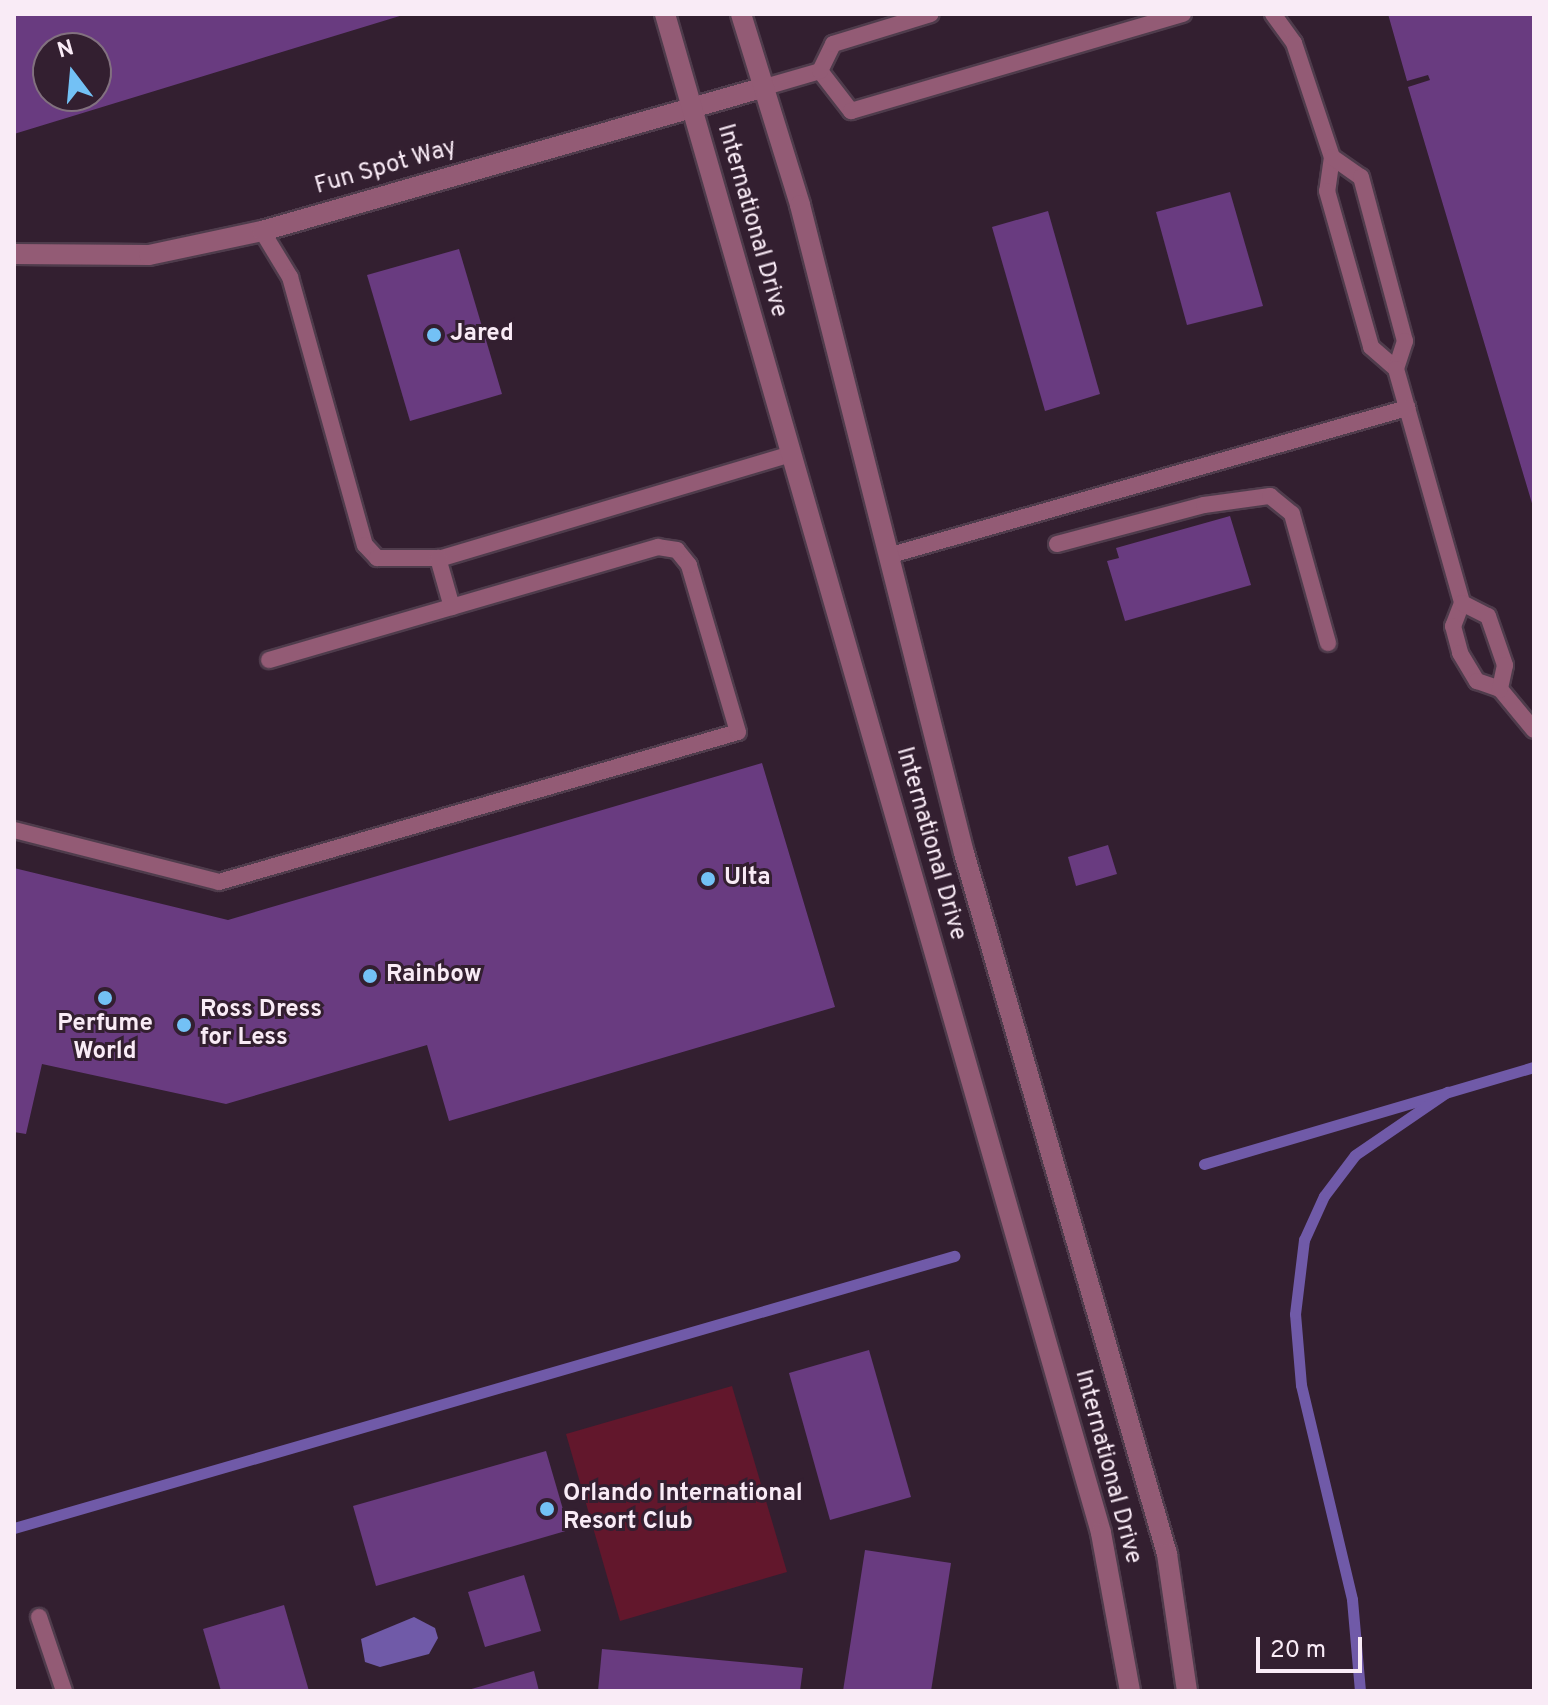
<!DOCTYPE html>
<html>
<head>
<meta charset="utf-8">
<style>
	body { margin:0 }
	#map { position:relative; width:1548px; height:1705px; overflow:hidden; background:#331f30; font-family:Overpass,sans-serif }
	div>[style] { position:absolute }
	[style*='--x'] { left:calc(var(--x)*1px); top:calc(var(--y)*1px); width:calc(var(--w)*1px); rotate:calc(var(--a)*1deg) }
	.green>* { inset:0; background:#62172c }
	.water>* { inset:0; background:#705aa8 }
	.stream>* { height:11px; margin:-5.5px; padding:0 5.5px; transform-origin:5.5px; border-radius:5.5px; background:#705aa8 }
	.building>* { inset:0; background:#693b80 }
	.roads { filter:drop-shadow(2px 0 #4f3c4c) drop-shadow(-2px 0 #4f3c4c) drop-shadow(0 2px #4f3c4c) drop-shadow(0 -2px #4f3c4c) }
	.service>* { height:16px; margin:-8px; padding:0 8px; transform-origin:8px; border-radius:8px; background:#935b75 }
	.minor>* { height:20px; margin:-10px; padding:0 10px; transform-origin:10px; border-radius:10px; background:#935b75 }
	.tertiary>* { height:20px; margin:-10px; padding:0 10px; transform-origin:10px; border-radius:10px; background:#935b75 }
	.dots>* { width:22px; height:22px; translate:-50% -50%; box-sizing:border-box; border:4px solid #331f30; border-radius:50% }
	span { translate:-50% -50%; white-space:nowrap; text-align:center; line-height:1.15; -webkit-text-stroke:6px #331f30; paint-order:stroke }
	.street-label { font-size:24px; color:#f9ebf6 }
	.poi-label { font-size:24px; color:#f9ebf6; font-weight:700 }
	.left { translate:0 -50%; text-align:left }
	.frame { position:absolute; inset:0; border:16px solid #f9ebf6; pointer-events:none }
	.north { position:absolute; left:32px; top:32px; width:80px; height:80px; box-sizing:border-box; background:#331f30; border:2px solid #82717f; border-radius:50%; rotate:344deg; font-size:22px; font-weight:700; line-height:32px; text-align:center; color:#f9ebf6 }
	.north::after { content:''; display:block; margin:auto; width:28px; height:36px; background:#73c1f5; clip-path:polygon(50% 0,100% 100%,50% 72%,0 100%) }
	.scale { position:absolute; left:1256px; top:1637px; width:106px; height:36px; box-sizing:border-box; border:4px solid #f9ebf6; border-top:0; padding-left:10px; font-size:24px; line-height:28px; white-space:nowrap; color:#f9ebf6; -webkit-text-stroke:6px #331f30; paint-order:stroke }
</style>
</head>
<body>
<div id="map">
	<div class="green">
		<div style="clip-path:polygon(732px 1386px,787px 1572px,620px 1621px,566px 1434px)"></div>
	</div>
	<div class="water">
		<div style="clip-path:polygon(414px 1617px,435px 1628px,438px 1638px,429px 1654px,380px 1667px,365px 1662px,361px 1639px)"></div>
	</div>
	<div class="stream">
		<div style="--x:1204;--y:1164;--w:344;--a:-16.4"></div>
		<div style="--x:14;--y:1528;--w:979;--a:-16.14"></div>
		<div style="--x:1360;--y:1691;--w:92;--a:-95"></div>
		<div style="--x:1352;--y:1599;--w:220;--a:-103.4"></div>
		<div style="--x:1301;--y:1385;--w:71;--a:-94.8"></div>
		<div style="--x:1295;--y:1314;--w:75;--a:-83.1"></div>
		<div style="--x:1304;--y:1240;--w:48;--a:-65.6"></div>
		<div style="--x:1324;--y:1196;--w:51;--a:-52.9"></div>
		<div style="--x:1355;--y:1155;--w:112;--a:-34.4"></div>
	</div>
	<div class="building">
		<div style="clip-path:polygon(evenodd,14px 14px,403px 14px,403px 15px,14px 134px,14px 14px,48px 48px,96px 48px,96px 96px,48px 96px,48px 48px)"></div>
		<div style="clip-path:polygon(1388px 14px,1534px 14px,1534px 510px,1408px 87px,1430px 80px,1428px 75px,1407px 81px)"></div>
		<div style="clip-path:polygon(1230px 192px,1263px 306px,1187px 325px,1156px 212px)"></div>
		<div style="clip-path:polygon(1048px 211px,1100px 394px,1045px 411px,992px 227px)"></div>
		<div style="clip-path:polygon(459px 249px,502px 394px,410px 421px,367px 275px)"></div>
		<div style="clip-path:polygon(1230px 516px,1251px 585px,1125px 621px,1107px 561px,1119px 558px,1116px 548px)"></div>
		<div style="clip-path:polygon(762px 763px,835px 1007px,449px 1121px,427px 1045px,226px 1104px,42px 1064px,26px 1134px,14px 1132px,14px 868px,228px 920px)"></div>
		<div style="clip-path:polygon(1108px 845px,1117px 874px,1076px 886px,1068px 857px)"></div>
		<div style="clip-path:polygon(869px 1350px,911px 1497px,830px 1520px,789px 1373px)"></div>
		<div style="clip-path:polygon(546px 1451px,569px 1530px,376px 1586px,353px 1506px)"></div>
		<div style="clip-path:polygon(865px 1550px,951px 1563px,931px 1691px,843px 1691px)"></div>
		<div style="clip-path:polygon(524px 1575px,541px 1631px,485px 1647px,468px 1592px)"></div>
		<div style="clip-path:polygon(284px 1605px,309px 1691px,221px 1691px,203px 1629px)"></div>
		<div style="clip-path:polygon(602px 1649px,803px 1668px,800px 1691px,598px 1691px)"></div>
		<div style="clip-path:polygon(534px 1671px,539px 1691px,468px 1691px,468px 1690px)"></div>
	</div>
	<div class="roads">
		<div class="service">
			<div style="--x:1273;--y:14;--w:36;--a:54"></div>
			<div style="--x:1294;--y:43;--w:120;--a:71.6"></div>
			<div style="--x:1332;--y:157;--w:34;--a:98"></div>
			<div style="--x:1327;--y:191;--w:162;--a:74.2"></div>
			<div style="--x:1371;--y:347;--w:33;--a:41"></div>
			<div style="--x:820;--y:71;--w:51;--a:52.2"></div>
			<div style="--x:851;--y:111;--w:346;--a:-16.3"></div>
			<div style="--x:765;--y:87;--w:57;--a:-16.2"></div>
			<div style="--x:820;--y:71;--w:30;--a:-64"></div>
			<div style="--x:833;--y:44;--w:102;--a:-17"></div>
			<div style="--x:1332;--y:157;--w:35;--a:35"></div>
			<div style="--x:1361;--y:177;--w:170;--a:75"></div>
			<div style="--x:1405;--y:341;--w:29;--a:108"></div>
			<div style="--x:1396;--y:369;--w:243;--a:74.2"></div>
			<div style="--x:1462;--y:603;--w:25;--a:111"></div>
			<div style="--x:1453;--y:626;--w:28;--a:75"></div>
			<div style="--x:1460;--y:653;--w:33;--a:59"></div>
			<div style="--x:1477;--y:681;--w:24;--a:19"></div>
			<div style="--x:1500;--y:689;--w:53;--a:50.3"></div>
			<div style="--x:262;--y:231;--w:54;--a:58.7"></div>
			<div style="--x:290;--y:277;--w:278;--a:74.4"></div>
			<div style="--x:365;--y:545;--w:18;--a:47"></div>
			<div style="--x:377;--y:558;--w:65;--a:0"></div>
			<div style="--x:442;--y:558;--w:363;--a:-16.6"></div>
			<div style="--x:1057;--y:544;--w:152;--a:-14.9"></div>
			<div style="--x:1204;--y:505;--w:67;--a:-7.8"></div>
			<div style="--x:1270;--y:496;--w:28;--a:39"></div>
			<div style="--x:1292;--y:514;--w:134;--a:74.4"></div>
			<div style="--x:891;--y:555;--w:537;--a:-15.9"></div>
			<div style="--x:438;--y:558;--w:51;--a:74.1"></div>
			<div style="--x:1462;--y:603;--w:29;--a:27"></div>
			<div style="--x:1488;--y:616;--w:52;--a:70.9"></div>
			<div style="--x:1505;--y:665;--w:25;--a:102"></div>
			<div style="--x:14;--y:830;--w:211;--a:14.2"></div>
			<div style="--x:219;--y:882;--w:540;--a:-16.12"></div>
			<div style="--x:738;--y:732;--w:174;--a:-106.4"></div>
			<div style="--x:689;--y:565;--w:19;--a:-129"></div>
			<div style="--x:677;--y:550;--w:19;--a:-171"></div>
			<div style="--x:658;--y:547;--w:405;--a:163.8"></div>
			<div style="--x:39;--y:1617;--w:78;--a:71.3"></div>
		</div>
		<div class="minor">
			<div style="--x:14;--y:254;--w:135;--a:0.4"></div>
			<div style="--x:149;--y:255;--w:116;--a:-12"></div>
			<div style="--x:262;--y:231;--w:523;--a:-15.98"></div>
		</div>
		<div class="tertiary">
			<div style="--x:665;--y:14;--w:1580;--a:73.98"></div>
			<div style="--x:1101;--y:1533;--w:161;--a:79.6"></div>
			<div style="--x:741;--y:14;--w:200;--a:72.8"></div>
			<div style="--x:800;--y:205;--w:668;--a:75.8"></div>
			<div style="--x:964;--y:853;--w:730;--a:73.85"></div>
			<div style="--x:1167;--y:1554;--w:138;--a:81.7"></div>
		</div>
	</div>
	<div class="dots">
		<div style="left:434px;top:335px;background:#73c1f5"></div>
		<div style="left:708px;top:879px;background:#73c1f5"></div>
		<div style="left:370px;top:976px;background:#73c1f5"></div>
		<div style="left:105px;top:998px;background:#73c1f5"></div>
		<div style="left:184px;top:1025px;background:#73c1f5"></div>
		<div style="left:547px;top:1509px;background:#73c1f5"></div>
	</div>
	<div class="street-label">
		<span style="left:386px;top:168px;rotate:-16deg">Fun Spot Way</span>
		<span style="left:751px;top:221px;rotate:74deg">International Drive</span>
		<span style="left:930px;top:844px;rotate:74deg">International Drive</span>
		<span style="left:1107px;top:1467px;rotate:75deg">International Drive</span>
	</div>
	<div class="poi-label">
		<span class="left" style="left:450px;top:335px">Jared</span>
		<span class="left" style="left:724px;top:879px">Ulta</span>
		<span class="left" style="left:386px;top:976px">Rainbow</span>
		<span class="left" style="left:200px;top:1025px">Ross Dress<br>for Less</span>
		<span style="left:105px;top:1039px">Perfume<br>World</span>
		<span class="left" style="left:563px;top:1509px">Orlando International<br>Resort Club</span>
	</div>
	<div class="frame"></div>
	<div class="north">N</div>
	<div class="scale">20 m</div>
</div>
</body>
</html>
